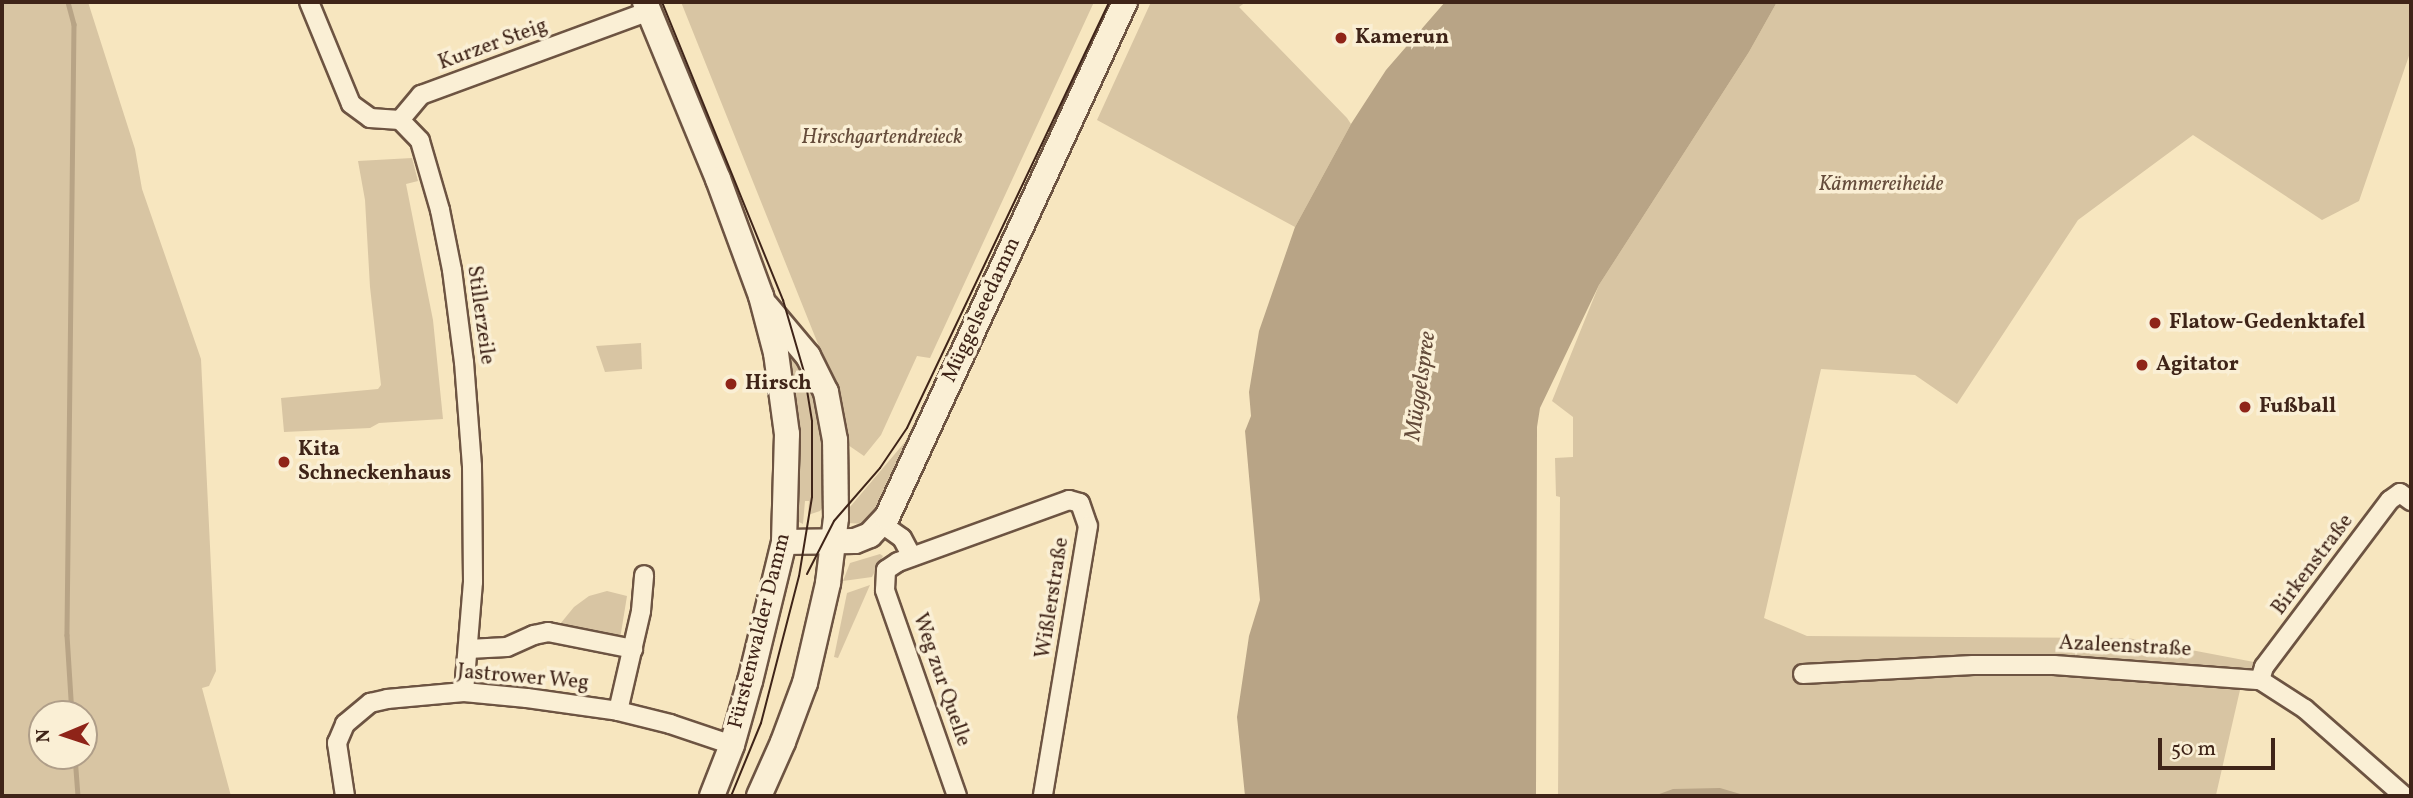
<!DOCTYPE html>
<html>
<head>
<meta charset="utf-8">
<style>
	body { margin:0 }
	#map { position:relative; width:2413px; height:798px; overflow:hidden; background:#f7e6bf; font-family:Vollkorn,serif }
	div>[style] { position:absolute }
	[style*='--x'] { left:calc(var(--x)*1px); top:calc(var(--y)*1px); width:calc(var(--w)*1px); rotate:calc(var(--a)*1deg) }
	.green>* { inset:0; background:#d8c5a3 }
	.water>* { inset:0; background:#b8a486 }
	.stream>* { height:4.5px; margin:-2.25px; padding:0 2.25px; transform-origin:2.25px; border-radius:2.25px; background:#b8a486 }
	.roads { filter:drop-shadow(2px 0 #6d5442) drop-shadow(-2px 0 #6d5442) drop-shadow(0 2px #6d5442) drop-shadow(0 -2px #6d5442) }
	.minor>* { height:18px; margin:-9px; padding:0 9px; transform-origin:9px; border-radius:9px; background:#faefd5 }
	.secondary>* { height:24px; margin:-12px; padding:0 12px; transform-origin:12px; border-radius:12px; background:#faefd5 }
	.tram>* { height:2px; margin:-1px; padding:0 1px; transform-origin:1px; border-radius:1px; background:#3f2418 }
	.dots>* { width:19px; height:19px; translate:-50% -50%; box-sizing:border-box; border:4px solid #faefd5; border-radius:50% }
	span { translate:-50% -50%; white-space:nowrap; text-align:center; line-height:1.15; -webkit-text-stroke:7px #faefd5; paint-order:stroke }
	.poi-label { font-size:21px; color:#3f2418; font-weight:700 }
	.left { translate:0 -50%; text-align:left }
	.street-label { font-size:21px; color:#3f2418 }
	.park-label { font-size:21px; color:#654c3b; font-style:italic }
	.water-label { font-size:23px; color:#634a39; font-style:italic }
	.frame { position:absolute; inset:0; border:4px solid #3f2418; pointer-events:none }
	.north { position:absolute; left:28px; top:700px; width:70px; height:70px; box-sizing:border-box; background:#faefd5; border:2px solid #af9e89; border-radius:50%; rotate:268deg; font-size:19px; font-weight:700; line-height:28px; text-align:center; color:#3f2418 }
	.north::after { content:''; display:block; margin:auto; width:24px; height:32px; background:#8f2418; clip-path:polygon(50% 0,100% 100%,50% 72%,0 100%) }
	.scale { position:absolute; left:2158px; top:738px; width:117px; height:32px; box-sizing:border-box; border:4px solid #3f2418; border-top:0; padding-left:9px; font-size:21px; line-height:24px; white-space:nowrap; color:#3f2418; -webkit-text-stroke:5px #faefd5; paint-order:stroke }
</style>
</head>
<body>
<div id="map">
	<div class="green">
		<div style="clip-path:polygon(evenodd,2px 2px,88px 2px,135px 149px,142px 189px,201px 359px,216px 671px,209px 686px,202px 688px,231px 796px,2px 796px,2px 2px,42px 714px,84px 714px,84px 756px,42px 756px,42px 714px)"></div>
		<div style="clip-path:polygon(681px 2px,1094px 2px,930px 358px,917px 356px,881px 435px,864px 456px,848px 445px,830px 374px)"></div>
		<div style="clip-path:polygon(1151px 2px,1246px 2px,1239px 7px,1347px 118px,1351px 124px,1295px 227px,1097px 120px)"></div>
		<div style="clip-path:polygon(1777px 2px,2411px 2px,2411px 50px,2359px 201px,2322px 220px,2193px 135px,2078px 220px,1957px 404px,1915px 375px,1821px 369px,1764px 618px,1807px 636px,2128px 638px,2254px 662px,2240px 690px,2216px 795px,2220px 796px,1558px 796px,1560px 497px,1556px 496px,1555px 458px,1573px 457px,1573px 417px,1552px 401px,1599px 285px,1749px 52px)"></div>
		<div style="clip-path:polygon(412px 158px,418px 181px,406px 184px,433px 320px,443px 419px,379px 423px,370px 428px,284px 432px,281px 398px,378px 389px,381px 385px,370px 287px,365px 200px,358px 161px)"></div>
		<div style="clip-path:polygon(787px 342px,818px 381px,831px 497px,820px 511px,808px 515px,809px 501px,805px 501px,803px 524px,797px 521px,799px 432px)"></div>
		<div style="clip-path:polygon(641px 343px,642px 369px,605px 372px,596px 346px)"></div>
		<div style="clip-path:polygon(955px 353px,876px 513px,865px 524px,848px 523px,844px 514px,905px 442px,945px 358px)"></div>
		<div style="clip-path:polygon(880px 554px,883px 556px,872px 577px,843px 581px,850px 563px)"></div>
		<div style="clip-path:polygon(870px 585px,838px 658px,834px 657px,847px 593px)"></div>
		<div style="clip-path:polygon(607px 591px,627px 596px,620px 639px,556px 629px,574px 607px,589px 596px)"></div>
	</div>
	<div class="water">
		<div style="clip-path:polygon(1445px 2px,1777px 2px,1749px 52px,1599px 285px,1540px 408px,1537px 427px,1536px 796px,1245px 796px,1237px 717px,1249px 636px,1260px 600px,1245px 431px,1251px 416px,1249px 392px,1259px 331px,1295px 227px,1351px 124px,1386px 70px)"></div>
		<div style="clip-path:polygon(1720px 788px,1747px 796px,1654px 796px,1673px 789px)"></div>
	</div>
	<div class="stream">
		<div style="--x:68;--y:2;--w:23;--a:75"></div>
		<div style="--x:74;--y:24;--w:611;--a:90.66"></div>
		<div style="--x:67;--y:635;--w:79;--a:86.4"></div>
		<div style="--x:75;--y:756;--w:40;--a:85.7"></div>
	</div>
	<div class="roads">
		<div class="minor">
			<div style="--x:309;--y:2;--w:110;--a:67.6"></div>
			<div style="--x:351;--y:104;--w:24;--a:36"></div>
			<div style="--x:370;--y:118;--w:30;--a:4"></div>
			<div style="--x:400;--y:120;--w:29;--a:46"></div>
			<div style="--x:420;--y:141;--w:72;--a:73.8"></div>
			<div style="--x:440;--y:210;--w:61;--a:78.7"></div>
			<div style="--x:452;--y:270;--w:93;--a:82.6"></div>
			<div style="--x:464;--y:362;--w:104;--a:85.6"></div>
			<div style="--x:472;--y:466;--w:116;--a:89.5"></div>
			<div style="--x:473;--y:582;--w:110;--a:94.7"></div>
			<div style="--x:400;--y:120;--w:33;--a:-50"></div>
			<div style="--x:421;--y:95;--w:243;--a:-20.2"></div>
			<div style="--x:882;--y:524;--w:24;--a:35"></div>
			<div style="--x:902;--y:538;--w:21;--a:62"></div>
			<div style="--x:468;--y:649;--w:39;--a:-3"></div>
			<div style="--x:507;--y:647;--w:30;--a:-24"></div>
			<div style="--x:534;--y:635;--w:14;--a:-12"></div>
			<div style="--x:548;--y:632;--w:87;--a:11.3"></div>
			<div style="--x:1803;--y:674;--w:170;--a:-3"></div>
			<div style="--x:1973;--y:665;--w:81;--a:0"></div>
			<div style="--x:2054;--y:665;--w:207;--a:4.2"></div>
			<div style="--x:2260;--y:680;--w:54;--a:32.8"></div>
			<div style="--x:2305;--y:709;--w:132;--a:41.3"></div>
			<div style="--x:2260;--y:680;--w:14;--a:-73"></div>
			<div style="--x:2264;--y:667;--w:209;--a:-53"></div>
			<div style="--x:2390;--y:500;--w:12;--a:-35"></div>
			<div style="--x:2400;--y:493;--w:14;--a:36"></div>
			<div style="--x:618;--y:711;--w:103;--a:-77"></div>
			<div style="--x:641;--y:611;--w:36;--a:-85"></div>
			<div style="--x:345;--y:796;--w:54;--a:-98.6"></div>
			<div style="--x:337;--y:743;--w:21;--a:-67"></div>
			<div style="--x:345;--y:724;--w:33;--a:-40"></div>
			<div style="--x:370;--y:703;--w:17;--a:-13"></div>
			<div style="--x:387;--y:699;--w:77;--a:-5.2"></div>
			<div style="--x:464;--y:692;--w:63;--a:5.4"></div>
			<div style="--x:527;--y:698;--w:92;--a:8.1"></div>
			<div style="--x:618;--y:711;--w:54;--a:14"></div>
			<div style="--x:670;--y:724;--w:65;--a:18.7"></div>
			<div style="--x:957;--y:796;--w:218;--a:-109.3"></div>
			<div style="--x:885;--y:590;--w:20;--a:-87"></div>
			<div style="--x:886;--y:570;--w:14;--a:-34"></div>
			<div style="--x:898;--y:562;--w:182;--a:-19.9"></div>
			<div style="--x:1069;--y:500;--w:11;--a:15"></div>
			<div style="--x:1080;--y:503;--w:24;--a:71"></div>
			<div style="--x:1088;--y:526;--w:274;--a:99.5"></div>
		</div>
		<div class="secondary">
			<div style="--x:645;--y:2;--w:191;--a:67.6"></div>
			<div style="--x:718;--y:179;--w:125;--a:69.8"></div>
			<div style="--x:761;--y:296;--w:59;--a:75.3"></div>
			<div style="--x:776;--y:353;--w:82;--a:82.3"></div>
			<div style="--x:787;--y:434;--w:108;--a:91.6"></div>
			<div style="--x:784;--y:542;--w:143;--a:103.7"></div>
			<div style="--x:750;--y:681;--w:66;--a:105.7"></div>
			<div style="--x:732;--y:745;--w:55;--a:111.4"></div>
			<div style="--x:784;--y:542;--w:71;--a:-0.8"></div>
			<div style="--x:855;--y:541;--w:16;--a:-22"></div>
			<div style="--x:870;--y:535;--w:25;--a:-47"></div>
			<div style="--x:887;--y:517;--w:567;--a:-65.2"></div>
			<div style="--x:759;--y:796;--w:59;--a:-66"></div>
			<div style="--x:783;--y:742;--w:63;--a:-69.6"></div>
			<div style="--x:805;--y:683;--w:103;--a:-77"></div>
			<div style="--x:828;--y:583;--w:65;--a:-83"></div>
			<div style="--x:836;--y:518;--w:78;--a:-90.7"></div>
			<div style="--x:835;--y:440;--w:49;--a:-100.6"></div>
			<div style="--x:826;--y:392;--w:40;--a:-116.6"></div>
			<div style="--x:808;--y:356;--w:65;--a:-130"></div>
		</div>
	</div>
	<div class="tram">
		<div style="--x:662;--y:2;--w:322;--a:67.9"></div>
		<div style="--x:783;--y:300;--w:75;--a:73.7"></div>
		<div style="--x:804;--y:372;--w:50;--a:80.7"></div>
		<div style="--x:812;--y:421;--w:76;--a:90"></div>
		<div style="--x:812;--y:497;--w:80;--a:99.3"></div>
		<div style="--x:799;--y:576;--w:152;--a:104.5"></div>
		<div style="--x:761;--y:723;--w:79;--a:112.3"></div>
		<div style="--x:807;--y:574;--w:59;--a:-63"></div>
		<div style="--x:834;--y:521;--w:70;--a:-49"></div>
		<div style="--x:880;--y:468;--w:48;--a:-56"></div>
		<div style="--x:907;--y:428;--w:471;--a:-64.6"></div>
	</div>
	<div class="dots">
		<div style="left:1341px;top:38px;background:#8f2418"></div>
		<div style="left:2155px;top:323px;background:#8f2418"></div>
		<div style="left:2142px;top:365px;background:#8f2418"></div>
		<div style="left:731px;top:384px;background:#8f2418"></div>
		<div style="left:2245px;top:407px;background:#8f2418"></div>
		<div style="left:284px;top:462px;background:#8f2418"></div>
	</div>
	<div class="poi-label">
		<span class="left" style="left:1355px;top:38px">Kamerun</span>
		<span class="left" style="left:2169px;top:323px">Flatow-Gedenktafel</span>
		<span class="left" style="left:2156px;top:365px">Agitator</span>
		<span class="left" style="left:745px;top:384px">Hirsch</span>
		<span class="left" style="left:2259px;top:407px">Fußball</span>
		<span class="left" style="left:298px;top:462px">Kita<br>Schneckenhaus</span>
	</div>
	<div class="street-label">
		<span style="left:493px;top:45px;rotate:-20deg">Kurzer Steig</span>
		<span style="left:982px;top:310px;rotate:-65deg">Müggelseedamm</span>
		<span style="left:480px;top:315px;rotate:82deg">Stillerzeile</span>
		<span style="left:2313px;top:565px;rotate:-53deg">Birkenstraße</span>
		<span style="left:1053px;top:598px;rotate:-81deg">Wißlerstraße</span>
		<span style="left:760px;top:631px;rotate:-76deg">Fürstenwalder Damm</span>
		<span style="left:2125px;top:647px;rotate:3deg">Azaleenstraße</span>
		<span style="left:523px;top:678px;rotate:5deg">Jastrower Weg</span>
		<span style="left:941px;top:680px;rotate:71deg">Weg zur Quelle</span>
	</div>
	<div class="park-label">
		<span style="left:882px;top:138px">Hirschgartendreieck</span>
		<span style="left:1881px;top:185px">Kämmereiheide</span>
	</div>
	<div class="water-label">
		<span style="left:1421px;top:386px;rotate:-82deg">Müggelspree</span>
	</div>
	<div class="frame"></div>
	<div class="north">N</div>
	<div class="scale">50 m</div>
</div>
</body>
</html>
